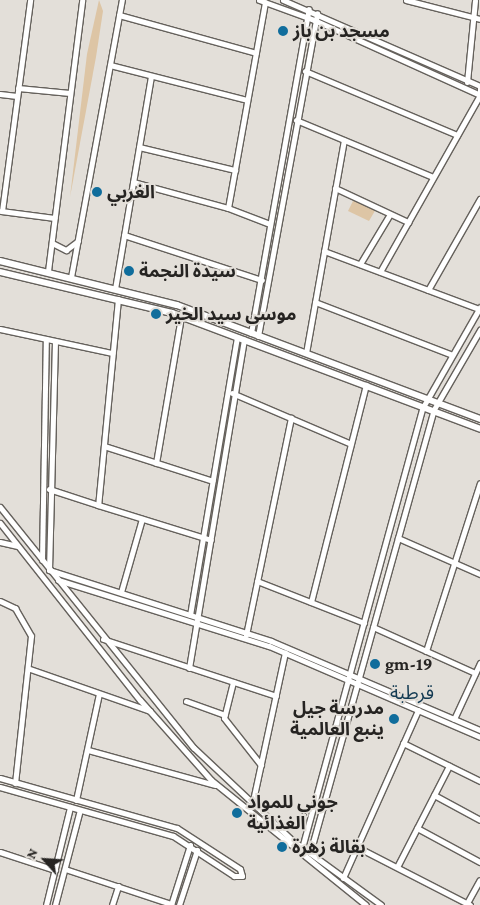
<!DOCTYPE html>
<html>
<head>
<meta charset="utf-8">
<style>
	body { margin:0 }
	#map { position:relative; width:480px; height:905px; overflow:hidden; background:#e3dfd9; font-family:"Crimson Pro","Noto Sans Arabic",serif }
	div>[style] { position:absolute }
	[style*='--x'] { left:calc(var(--x)*1px); top:calc(var(--y)*1px); width:calc(var(--w)*1px); rotate:calc(var(--a)*1deg) }
	.green>* { inset:0; background:#ddc5a5 }
	.roads { filter:drop-shadow(1px 0 #65615c) drop-shadow(-1px 0 #65615c) drop-shadow(0 1px #65615c) drop-shadow(0 -1px #65615c) }
	.minor>* { height:5px; margin:-2.5px; padding:0 2.5px; transform-origin:2.5px; border-radius:2.5px; background:#fff }
	.major>* { height:6px; margin:-3px; padding:0 3px; transform-origin:3px; border-radius:3px; background:#fff }
	.dots>* { width:14px; height:14px; translate:-50% -50%; box-sizing:border-box; border:2px solid #e3dfd9; border-radius:50% }
	span { translate:-50% -50%; white-space:nowrap; text-align:center; line-height:1.15; -webkit-text-stroke:4px #e3dfd9; paint-order:stroke }
	.poi-label { font-size:18px; color:#262422; font-weight:700 }
	.left { translate:0 -50%; text-align:left }
	.right { translate:-100% -50%; text-align:right }
	.neighbourhood-label { font-size:19px; color:#133a52 }
	.north { position:absolute; left:20px; top:835px; width:50px; height:50px; -webkit-text-stroke:4px #e3dfd9; paint-order:stroke; rotate:296deg; font-size:14px; font-weight:700; line-height:20px; text-align:center; color:#262422 }
	.north::after { content:''; display:block; margin:auto; width:18px; height:22px; background:#262422; clip-path:polygon(50% 0,100% 100%,50% 72%,0 100%) }
</style>
</head>
<body>
<div id="map">
	<div class="green">
		<div style="clip-path:polygon(99px 0,103px 11px,96px 57px,70px 197px,87px 54px)"></div>
		<div style="clip-path:polygon(354px 199px,376px 209px,369px 221px,348px 211px)"></div>
	</div>
	<div class="roads">
		<div class="minor">
			<div style="--x:259;--y:0;--w:59;--a:20"></div>
			<div style="--x:314;--y:20;--w:182;--a:24.3"></div>
			<div style="--x:283;--y:0;--w:215;--a:23.6"></div>
			<div style="--x:480;--y:86;--w:9;--a:90"></div>
			<div style="--x:480;--y:95;--w:203;--a:119.5"></div>
			<div style="--x:406;--y:0;--w:76;--a:14.4"></div>
			<div style="--x:119;--y:15;--w:142;--a:15.5"></div>
			<div style="--x:110;--y:65;--w:141;--a:14.3"></div>
			<div style="--x:305;--y:71;--w:165;--a:22.8"></div>
			<div style="--x:467;--y:82;--w:82;--a:-84.4"></div>
			<div style="--x:18;--y:88;--w:52;--a:5.5"></div>
			<div style="--x:0;--y:94;--w:17;--a:7"></div>
			<div style="--x:296;--y:120;--w:148;--a:22.6"></div>
			<div style="--x:139;--y:147;--w:99;--a:13.5"></div>
			<div style="--x:133;--y:182;--w:98;--a:15.3"></div>
			<div style="--x:228;--y:208;--w:45;--a:20.9"></div>
			<div style="--x:335;--y:188;--w:81;--a:25"></div>
			<div style="--x:228;--y:208;--w:209;--a:-79.8"></div>
			<div style="--x:1;--y:211;--w:54;--a:7.4"></div>
			<div style="--x:2;--y:211;--w:213;--a:-82.4"></div>
			<div style="--x:124;--y:235;--w:145;--a:18.1"></div>
			<div style="--x:52;--y:243;--w:16;--a:27"></div>
			<div style="--x:66;--y:250;--w:15;--a:-37"></div>
			<div style="--x:324;--y:251;--w:165;--a:20.5"></div>
			<div style="--x:360;--y:264;--w:58;--a:-59"></div>
			<div style="--x:48;--y:271;--w:273;--a:-82.8"></div>
			<div style="--x:71;--y:277;--w:282;--a:-79.6"></div>
			<div style="--x:115;--y:289;--w:216;--a:-80.4"></div>
			<div style="--x:428;--y:290;--w:105;--a:-60.3"></div>
			<div style="--x:118;--y:299;--w:207;--a:95.5"></div>
			<div style="--x:98;--y:505;--w:118;--a:17.2"></div>
			<div style="--x:315;--y:302;--w:147;--a:21.1"></div>
			<div style="--x:0;--y:329;--w:115;--a:12.1"></div>
			<div style="--x:251;--y:333;--w:329;--a:-79.9"></div>
			<div style="--x:258;--y:336;--w:328;--a:-79.6"></div>
			<div style="--x:55;--y:341;--w:229;--a:91.5"></div>
			<div style="--x:49;--y:570;--w:233;--a:17.7"></div>
			<div style="--x:271;--y:641;--w:227;--a:23.1"></div>
			<div style="--x:306;--y:353;--w:216;--a:-79.9"></div>
			<div style="--x:232;--y:393;--w:129;--a:23.2"></div>
			<div style="--x:104;--y:446;--w:114;--a:17.8"></div>
			<div style="--x:156;--y:463;--w:149;--a:-80.3"></div>
			<div style="--x:49;--y:489;--w:52;--a:18.1"></div>
			<div style="--x:0;--y:507;--w:309;--a:51.2"></div>
			<div style="--x:194;--y:748;--w:134;--a:43.2"></div>
			<div style="--x:292;--y:840;--w:110;--a:36.1"></div>
			<div style="--x:0;--y:523;--w:226;--a:51.7"></div>
			<div style="--x:140;--y:700;--w:107;--a:48.4"></div>
			<div style="--x:211;--y:780;--w:199;--a:38.9"></div>
			<div style="--x:398;--y:538;--w:90;--a:23.7"></div>
			<div style="--x:0;--y:542;--w:18;--a:13"></div>
			<div style="--x:42;--y:560;--w:221;--a:-89"></div>
			<div style="--x:58;--y:580;--w:221;--a:17.4"></div>
			<div style="--x:269;--y:646;--w:230;--a:23.3"></div>
			<div style="--x:257;--y:581;--w:115;--a:21.4"></div>
			<div style="--x:121;--y:592;--w:76;--a:-74"></div>
			<div style="--x:0;--y:601;--w:17;--a:25"></div>
			<div style="--x:15;--y:608;--w:32;--a:60"></div>
			<div style="--x:31;--y:636;--w:148;--a:96.2"></div>
			<div style="--x:311;--y:602;--w:224;--a:-75.8"></div>
			<div style="--x:190;--y:615;--w:282;--a:-80.4"></div>
			<div style="--x:373;--y:627;--w:112;--a:24.3"></div>
			<div style="--x:246;--y:635;--w:222;--a:-78.3"></div>
			<div style="--x:103;--y:639;--w:182;--a:18.2"></div>
			<div style="--x:426;--y:651;--w:176;--a:-72.2"></div>
			<div style="--x:189;--y:668;--w:333;--a:-80.5"></div>
			<div style="--x:30;--y:669;--w:127;--a:19.3"></div>
			<div style="--x:233;--y:682;--w:37;--a:104"></div>
			<div style="--x:224;--y:718;--w:60;--a:51.8"></div>
			<div style="--x:186;--y:701;--w:41;--a:19.7"></div>
			<div style="--x:454;--y:719;--w:62;--a:-65.1"></div>
			<div style="--x:403;--y:743;--w:86;--a:26.3"></div>
			<div style="--x:88;--y:750;--w:132;--a:15.4"></div>
			<div style="--x:0;--y:778;--w:184;--a:15.8"></div>
			<div style="--x:177;--y:828;--w:75;--a:33.1"></div>
			<div style="--x:240;--y:869;--w:7;--a:74"></div>
			<div style="--x:242;--y:876;--w:8;--a:180"></div>
			<div style="--x:234;--y:876;--w:73;--a:-146.7"></div>
			<div style="--x:173;--y:836;--w:180;--a:-164.2"></div>
			<div style="--x:434;--y:795;--w:52;--a:28.5"></div>
			<div style="--x:76;--y:800;--w:108;--a:-77.8"></div>
			<div style="--x:252;--y:805;--w:156;--a:-77.8"></div>
			<div style="--x:417;--y:828;--w:72;--a:28.4"></div>
			<div style="--x:357;--y:847;--w:127;--a:27.2"></div>
			<div style="--x:302;--y:848;--w:457;--a:-74.7"></div>
			<div style="--x:423;--y:407;--w:115;--a:-60.3"></div>
			<div style="--x:0;--y:852;--w:58;--a:18.1"></div>
			<div style="--x:310;--y:853;--w:459;--a:-74.4"></div>
			<div style="--x:433;--y:411;--w:94;--a:-59.9"></div>
			<div style="--x:397;--y:867;--w:114;--a:-62.8"></div>
			<div style="--x:65;--y:869;--w:112;--a:18.3"></div>
			<div style="--x:343;--y:878;--w:184;--a:-65.9"></div>
			<div style="--x:467;--y:903;--w:26;--a:-61"></div>
			<div style="--x:46;--y:905;--w:101;--a:-76.2"></div>
			<div style="--x:55;--y:905;--w:98;--a:-75.3"></div>
			<div style="--x:112;--y:905;--w:20;--a:-72"></div>
			<div style="--x:171;--y:905;--w:63;--a:-72.4"></div>
			<div style="--x:179;--y:905;--w:58;--a:-71.9"></div>
		</div>
		<div class="major">
			<div style="--x:0;--y:261;--w:182;--a:14"></div>
			<div style="--x:177;--y:305;--w:324;--a:20.6"></div>
			<div style="--x:0;--y:272;--w:177;--a:13.4"></div>
			<div style="--x:172;--y:313;--w:329;--a:20.6"></div>
		</div>
	</div>
	<div class="dots">
		<div style="left:283px;top:31px;background:#106d9c"></div>
		<div style="left:97px;top:192px;background:#106d9c"></div>
		<div style="left:129px;top:271px;background:#106d9c"></div>
		<div style="left:156px;top:314px;background:#106d9c"></div>
		<div style="left:375px;top:664px;background:#106d9c"></div>
		<div style="left:394px;top:719px;background:#106d9c"></div>
		<div style="left:237px;top:813px;background:#106d9c"></div>
		<div style="left:282px;top:847px;background:#106d9c"></div>
	</div>
	<div class="poi-label">
		<span class="left" style="left:293px;top:31px">مسجد بن باز</span>
		<span class="left" style="left:107px;top:192px">الغربي</span>
		<span class="left" style="left:139px;top:271px">سيدة النجمة</span>
		<span class="left" style="left:166px;top:314px">موسى سيد الخير</span>
		<span class="left" style="left:385px;top:664px">gm-19</span>
		<span class="right" style="left:384px;top:719px">مدرسة جيل<br>ينبع العالمية</span>
		<span class="left" style="left:247px;top:813px">جوني للمواد<br>الغذائية</span>
		<span class="left" style="left:292px;top:847px">بقالة زهرة</span>
	</div>
	<div class="neighbourhood-label">
		<span style="left:412px;top:693px">قرطبة</span>
	</div>
	<div class="north">N</div>
</div>
</body>
</html>
